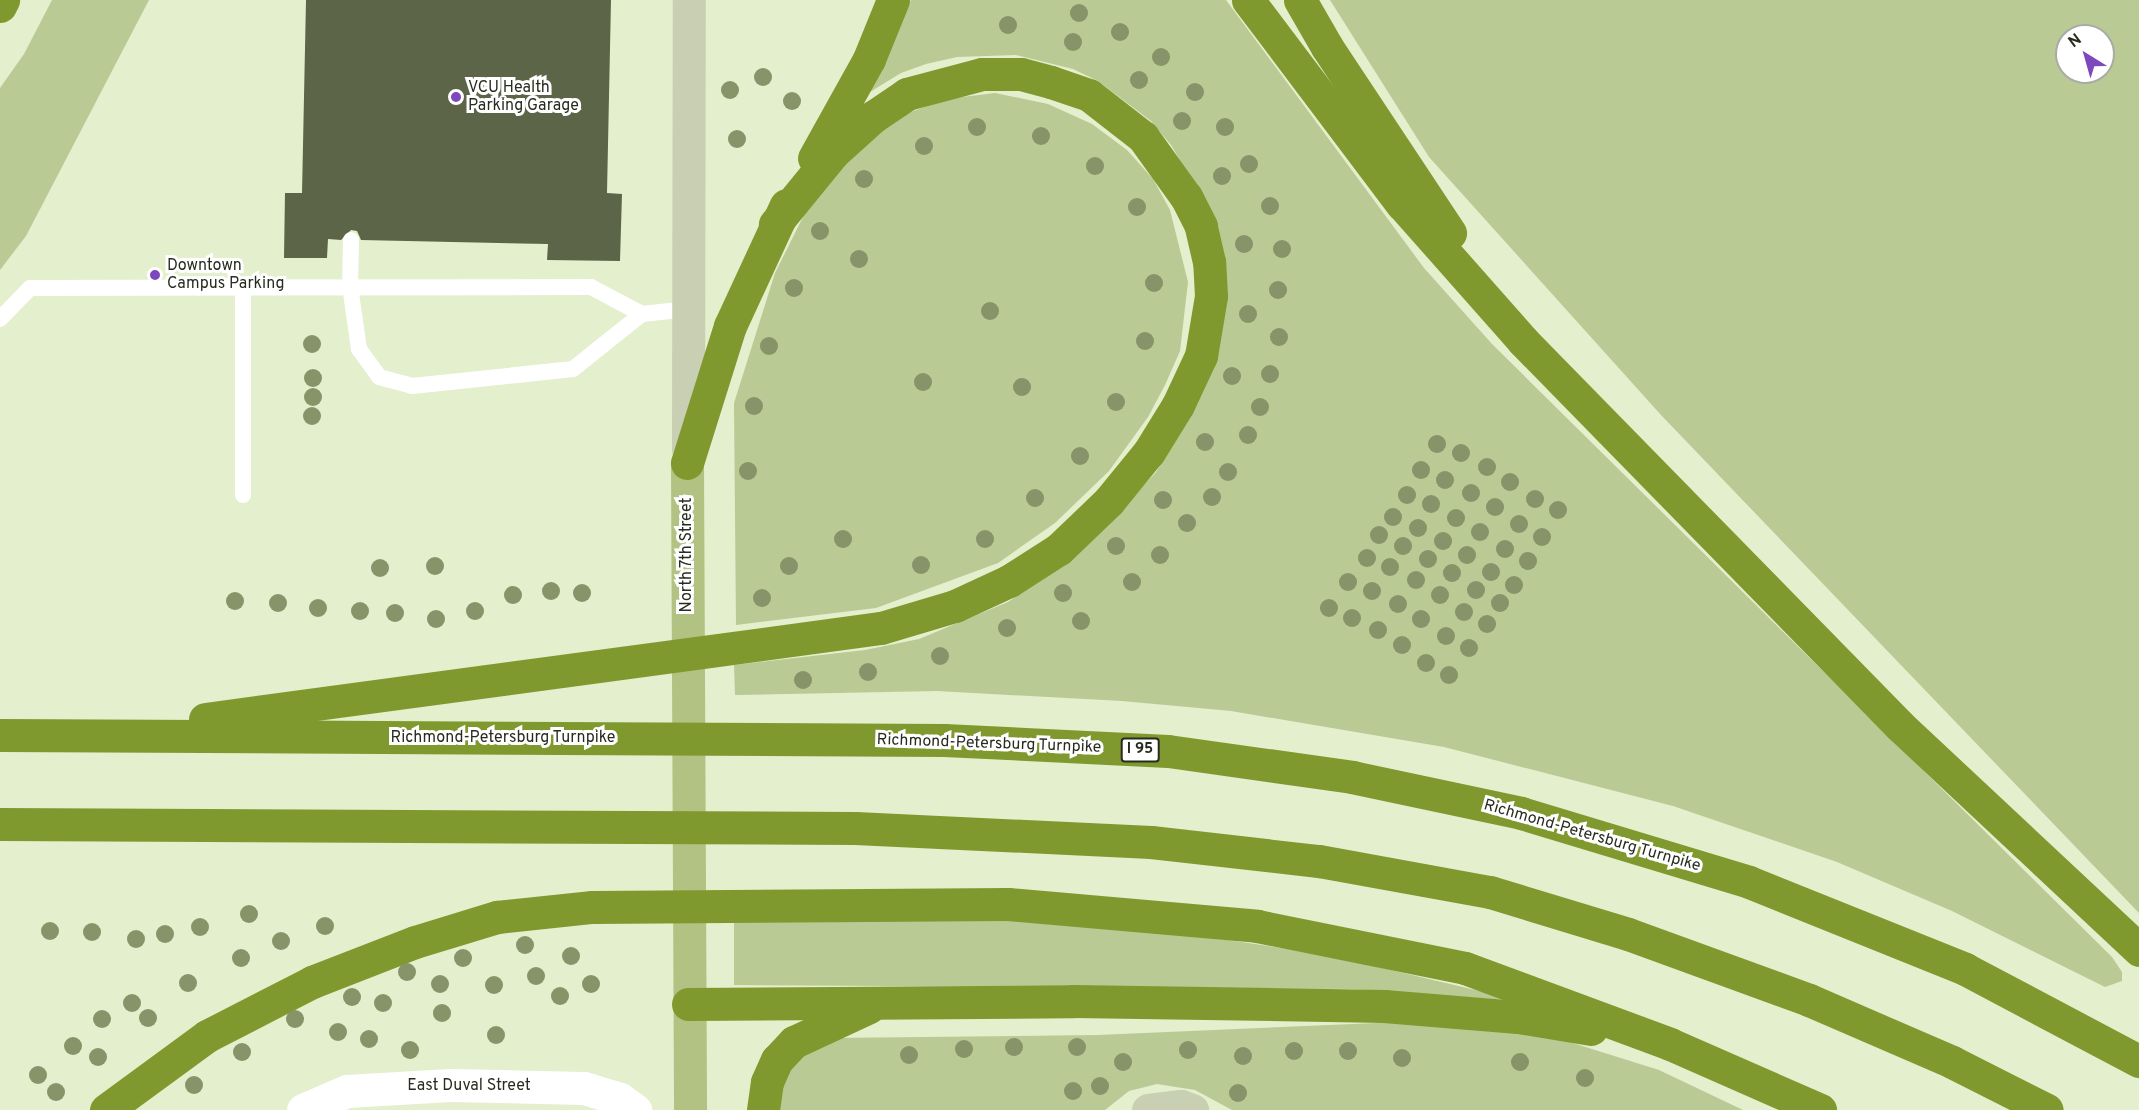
<!DOCTYPE html>
<html>
<head>
<meta charset="utf-8">
<style>
	body { margin:0 }
	#map { position:relative; width:2139px; height:1110px; overflow:hidden; background:#e4efcd; font-family:Overpass,sans-serif }
	div>[style] { position:absolute }
	[style*='--x'] { left:calc(var(--x)*1px); top:calc(var(--y)*1px); width:calc(var(--w)*1px); rotate:calc(var(--a)*1deg) }
	.green>* { inset:0; background:#b9ca94 }
	.building>* { inset:0; background:#5c6547 }
	.lane>* { height:16px; margin:-8px; padding:0 8px; transform-origin:8px; border-radius:8px; background:#fff }
	.street>* { height:33px; margin:-16.5px; padding:0 16.5px; transform-origin:16.5px; border-radius:16.5px; background:#fff }
	.secondary>* { height:33px; margin:-16.5px; padding:0 16.5px; transform-origin:16.5px; border-radius:16.5px; background:#c8cfb2 }
	.primary>* { height:33px; margin:-16.5px; padding:0 16.5px; transform-origin:16.5px; border-radius:16.5px; background:#b2c282 }
	.highway>* { height:33px; margin:-16.5px; padding:0 16.5px; transform-origin:16.5px; border-radius:16.5px; background:#7f992f }
	.trees>* { width:18px; height:18px; margin:-9px; border-radius:50%; background:#879368 }
	.dots>* { width:16px; height:16px; translate:-50% -50%; box-sizing:border-box; border:3px solid #fff; border-radius:50% }
	span { translate:-50% -50%; white-space:nowrap; text-align:center; line-height:1.15; -webkit-text-stroke:6px #fff; paint-order:stroke }
	.shield-label span { padding:2px 4px; background:#fff; border:2px solid; border-radius:4px; -webkit-text-stroke-width:0 }
	.shield-label { font-size:15px; color:#282c1f; font-weight:700 }
	.poi-label { font-size:16px; color:#282c1f }
	.left { translate:0 -50%; text-align:left }
	.street-label { font-size:16px; color:#282c1f }
	.north { position:absolute; left:2055px; top:24px; width:60px; height:60px; box-sizing:border-box; background:#fff; border:2px solid #a9aba5; border-radius:50%; rotate:323deg; font-size:16px; font-weight:700; line-height:24px; text-align:center; color:#282c1f }
	.north::after { content:''; display:block; margin:auto; width:21px; height:27px; background:#7e47be; clip-path:polygon(50% 0,100% 100%,50% 72%,0 100%) }
</style>
</head>
<body>
<div id="map">
	<div class="green">
		<div style="clip-path:polygon(52px 0,149px 0,26px 236px,0 270px,0 88px,24px 54px)"></div>
		<div style="clip-path:polygon(911px 0,1226px 0,1424px 268px,1492px 344px,2112px 957px,2122px 972px,2122px 981px,2105px 987px,1952px 911px,1837px 862px,1673px 806px,1444px 747px,1231px 711px,1122px 701px,937px 691px,735px 695px,734px 665px,865px 650px,919px 639px,1008px 602px,1044px 578px,1104px 529px,1156px 472px,1190px 418px,1204px 386px,1200px 194px,1171px 145px,1151px 121px,1098px 81px,1073px 69px,1016px 55px,957px 57px,926px 64px,901px 73px,870px 92px)"></div>
		<div style="clip-path:polygon(evenodd,1330px 0,2139px 0,2139px 913px,1661px 415px,1429px 157px,1330px 0,2067px 36px,2103px 36px,2103px 72px,2067px 72px,2067px 36px)"></div>
		<div style="clip-path:polygon(995px 93px,1048px 104px,1092px 124px,1127px 150px,1153px 179px,1170px 210px,1188px 282px,1180px 351px,1165px 385px,1148px 417px,1109px 471px,1055px 523px,998px 563px,876px 608px,736px 625px,734px 403px,775px 273px,807px 209px,871px 134px,908px 113px,946px 99px)"></div>
		<div style="clip-path:polygon(949px 919px,1047px 922px,1228px 940px,1323px 954px,1522px 1001px,1352px 989px,734px 985px,734px 920px)"></div>
		<div style="clip-path:polygon(1447px 1020px,1560px 1039px,1659px 1070px,1743px 1110px,1232px 1110px,1195px 1090px,1157px 1084px,1129px 1091px,1105px 1110px,775px 1110px,788px 1065px,829px 1038px,1098px 1035px)"></div>
	</div>
	<div class="building">
		<div style="clip-path:polygon(306px 0,611px 0,607px 193px,622px 194px,620px 261px,547px 260px,548px 244px,361px 240px,357px 231px,351px 230px,341px 240px,328px 239px,327px 258px,284px 258px,285px 193px,302px 193px)"></div>
	</div>
	<div class="lane">
		<div style="--x:351;--y:240;--w:46;--a:91.2"></div>
		<div style="--x:350;--y:286;--w:64;--a:81.9"></div>
		<div style="--x:359;--y:349;--w:34;--a:54"></div>
		<div style="--x:379;--y:377;--w:34;--a:15"></div>
		<div style="--x:412;--y:386;--w:162;--a:-6"></div>
		<div style="--x:573;--y:369;--w:88;--a:-38.6"></div>
		<div style="--x:642;--y:314;--w:46;--a:-6.2"></div>
		<div style="--x:0;--y:319;--w:43;--a:-45.9"></div>
		<div style="--x:30;--y:288;--w:561;--a:-0.1"></div>
		<div style="--x:591;--y:287;--w:58;--a:27.9"></div>
		<div style="--x:243;--y:495;--w:208;--a:-90"></div>
	</div>
	<div class="street">
		<div style="--x:303;--y:1110;--w:48;--a:-23.4"></div>
		<div style="--x:347;--y:1091;--w:103;--a:-3.3"></div>
		<div style="--x:450;--y:1085;--w:134;--a:1.3"></div>
		<div style="--x:584;--y:1088;--w:38;--a:17"></div>
		<div style="--x:620;--y:1099;--w:19;--a:36"></div>
	</div>
	<div class="secondary">
		<div style="--x:688;--y:449;--w:449;--a:-89.9"></div>
		<div style="--x:1148;--y:1110;--w:33;--a:-7"></div>
		<div style="--x:1181;--y:1106;--w:12;--a:20"></div>
	</div>
	<div class="primary">
		<div style="--x:687;--y:463;--w:647;--a:89.73"></div>
	</div>
	<div class="highway">
		<div style="--x:1248;--y:0;--w:256;--a:53"></div>
		<div style="--x:1402;--y:204;--w:183;--a:48.5"></div>
		<div style="--x:1523;--y:341;--w:539;--a:45.6"></div>
		<div style="--x:1900;--y:726;--w:328;--a:43.1"></div>
		<div style="--x:1300;--y:0;--w:54;--a:60.1"></div>
		<div style="--x:1327;--y:47;--w:223;--a:56.5"></div>
		<div style="--x:0;--y:6;--w:7;--a:-63"></div>
		<div style="--x:814;--y:158;--w:113;--a:-60.9"></div>
		<div style="--x:869;--y:59;--w:64;--a:-67.9"></div>
		<div style="--x:687;--y:463;--w:144;--a:-72.6"></div>
		<div style="--x:730;--y:326;--w:133;--a:-65.2"></div>
		<div style="--x:205;--y:719;--w:682;--a:-7.67"></div>
		<div style="--x:881;--y:628;--w:77;--a:-16.6"></div>
		<div style="--x:955;--y:606;--w:60;--a:-24.8"></div>
		<div style="--x:1009;--y:581;--w:59;--a:-32.6"></div>
		<div style="--x:1059;--y:549;--w:69;--a:-43.8"></div>
		<div style="--x:1109;--y:501;--w:63;--a:-50.8"></div>
		<div style="--x:1149;--y:452;--w:55;--a:-58.3"></div>
		<div style="--x:1178;--y:405;--w:54;--a:-64.9"></div>
		<div style="--x:1201;--y:356;--w:61;--a:-80.5"></div>
		<div style="--x:1211;--y:296;--w:34;--a:-93"></div>
		<div style="--x:1209;--y:262;--w:37;--a:-103"></div>
		<div style="--x:1201;--y:226;--w:33;--a:-117"></div>
		<div style="--x:1186;--y:197;--w:74;--a:-125.6"></div>
		<div style="--x:1143;--y:137;--w:68;--a:-142.1"></div>
		<div style="--x:1089;--y:95;--w:40;--a:-161.1"></div>
		<div style="--x:1051;--y:82;--w:31;--a:-165"></div>
		<div style="--x:1021;--y:74;--w:39;--a:180"></div>
		<div style="--x:982;--y:74;--w:78;--a:165.1"></div>
		<div style="--x:907;--y:94;--w:40;--a:146"></div>
		<div style="--x:874;--y:116;--w:55;--a:137.9"></div>
		<div style="--x:833;--y:153;--w:92;--a:129.2"></div>
		<div style="--x:0;--y:735;--w:944;--a:0.3"></div>
		<div style="--x:944;--y:740;--w:224;--a:2.8"></div>
		<div style="--x:1168;--y:751;--w:186;--a:8"></div>
		<div style="--x:1352;--y:777;--w:173;--a:12"></div>
		<div style="--x:1521;--y:813;--w:238;--a:16.8"></div>
		<div style="--x:1749;--y:882;--w:233;--a:21.9"></div>
		<div style="--x:1965;--y:969;--w:197;--a:27.9"></div>
		<div style="--x:0;--y:824;--w:855;--a:0.27"></div>
		<div style="--x:855;--y:828;--w:296;--a:2.7"></div>
		<div style="--x:1151;--y:842;--w:169;--a:6.5"></div>
		<div style="--x:1319;--y:861;--w:174;--a:10.3"></div>
		<div style="--x:1490;--y:892;--w:144;--a:16.9"></div>
		<div style="--x:1628;--y:934;--w:193;--a:20"></div>
		<div style="--x:1809;--y:1000;--w:156;--a:23.4"></div>
		<div style="--x:1952;--y:1062;--w:106;--a:26.8"></div>
		<div style="--x:688;--y:1004;--w:385;--a:-0.4"></div>
		<div style="--x:1073;--y:1001;--w:311;--a:0.9"></div>
		<div style="--x:1384;--y:1006;--w:134;--a:4.7"></div>
		<div style="--x:1518;--y:1017;--w:74;--a:9.3"></div>
		<div style="--x:106;--y:1110;--w:125;--a:-36.2"></div>
		<div style="--x:207;--y:1036;--w:118;--a:-27.2"></div>
		<div style="--x:312;--y:982;--w:110;--a:-21.2"></div>
		<div style="--x:415;--y:942;--w:86;--a:-17"></div>
		<div style="--x:497;--y:917;--w:96;--a:-6"></div>
		<div style="--x:592;--y:907;--w:416;--a:-0.4"></div>
		<div style="--x:1008;--y:904;--w:250;--a:5"></div>
		<div style="--x:1257;--y:926;--w:212;--a:11.4"></div>
		<div style="--x:1465;--y:968;--w:219;--a:20.3"></div>
		<div style="--x:1670;--y:1044;--w:164;--a:23.7"></div>
		<div style="--x:763;--y:1110;--w:28;--a:-82"></div>
		<div style="--x:767;--y:1082;--w:24;--a:-66"></div>
		<div style="--x:777;--y:1060;--w:25;--a:-47"></div>
		<div style="--x:794;--y:1042;--w:83;--a:-25"></div>
	</div>
	<div class="trees">
		<div style="left:1079px;top:13px"></div>
		<div style="left:1008px;top:25px"></div>
		<div style="left:1120px;top:32px"></div>
		<div style="left:1073px;top:42px"></div>
		<div style="left:1161px;top:57px"></div>
		<div style="left:763px;top:77px"></div>
		<div style="left:1139px;top:80px"></div>
		<div style="left:730px;top:90px"></div>
		<div style="left:1195px;top:92px"></div>
		<div style="left:792px;top:101px"></div>
		<div style="left:1182px;top:121px"></div>
		<div style="left:977px;top:127px"></div>
		<div style="left:1225px;top:127px"></div>
		<div style="left:1041px;top:136px"></div>
		<div style="left:737px;top:139px"></div>
		<div style="left:924px;top:146px"></div>
		<div style="left:1249px;top:164px"></div>
		<div style="left:1095px;top:166px"></div>
		<div style="left:1222px;top:176px"></div>
		<div style="left:864px;top:179px"></div>
		<div style="left:1270px;top:206px"></div>
		<div style="left:1137px;top:207px"></div>
		<div style="left:820px;top:231px"></div>
		<div style="left:1244px;top:244px"></div>
		<div style="left:1282px;top:249px"></div>
		<div style="left:859px;top:259px"></div>
		<div style="left:1154px;top:283px"></div>
		<div style="left:794px;top:288px"></div>
		<div style="left:1278px;top:290px"></div>
		<div style="left:990px;top:311px"></div>
		<div style="left:1248px;top:314px"></div>
		<div style="left:1279px;top:337px"></div>
		<div style="left:1145px;top:341px"></div>
		<div style="left:312px;top:344px"></div>
		<div style="left:769px;top:346px"></div>
		<div style="left:1270px;top:374px"></div>
		<div style="left:1232px;top:376px"></div>
		<div style="left:313px;top:378px"></div>
		<div style="left:923px;top:382px"></div>
		<div style="left:1022px;top:387px"></div>
		<div style="left:313px;top:397px"></div>
		<div style="left:1116px;top:402px"></div>
		<div style="left:754px;top:406px"></div>
		<div style="left:1260px;top:407px"></div>
		<div style="left:312px;top:416px"></div>
		<div style="left:1248px;top:435px"></div>
		<div style="left:1205px;top:442px"></div>
		<div style="left:1437px;top:444px"></div>
		<div style="left:1461px;top:453px"></div>
		<div style="left:1080px;top:456px"></div>
		<div style="left:1487px;top:467px"></div>
		<div style="left:1421px;top:470px"></div>
		<div style="left:748px;top:471px"></div>
		<div style="left:1228px;top:472px"></div>
		<div style="left:1445px;top:480px"></div>
		<div style="left:1510px;top:482px"></div>
		<div style="left:1471px;top:493px"></div>
		<div style="left:1407px;top:495px"></div>
		<div style="left:1212px;top:497px"></div>
		<div style="left:1035px;top:498px"></div>
		<div style="left:1535px;top:499px"></div>
		<div style="left:1163px;top:500px"></div>
		<div style="left:1431px;top:504px"></div>
		<div style="left:1495px;top:507px"></div>
		<div style="left:1558px;top:510px"></div>
		<div style="left:1393px;top:517px"></div>
		<div style="left:1456px;top:518px"></div>
		<div style="left:1187px;top:523px"></div>
		<div style="left:1519px;top:524px"></div>
		<div style="left:1418px;top:528px"></div>
		<div style="left:1480px;top:532px"></div>
		<div style="left:1379px;top:535px"></div>
		<div style="left:1542px;top:537px"></div>
		<div style="left:843px;top:539px"></div>
		<div style="left:985px;top:539px"></div>
		<div style="left:1443px;top:541px"></div>
		<div style="left:1116px;top:546px"></div>
		<div style="left:1403px;top:546px"></div>
		<div style="left:1505px;top:549px"></div>
		<div style="left:1160px;top:555px"></div>
		<div style="left:1467px;top:555px"></div>
		<div style="left:1367px;top:558px"></div>
		<div style="left:1428px;top:559px"></div>
		<div style="left:1528px;top:561px"></div>
		<div style="left:921px;top:565px"></div>
		<div style="left:435px;top:566px"></div>
		<div style="left:789px;top:566px"></div>
		<div style="left:1390px;top:567px"></div>
		<div style="left:380px;top:568px"></div>
		<div style="left:1491px;top:572px"></div>
		<div style="left:1452px;top:573px"></div>
		<div style="left:1416px;top:580px"></div>
		<div style="left:1132px;top:582px"></div>
		<div style="left:1348px;top:582px"></div>
		<div style="left:1514px;top:585px"></div>
		<div style="left:1476px;top:590px"></div>
		<div style="left:551px;top:591px"></div>
		<div style="left:1372px;top:591px"></div>
		<div style="left:582px;top:593px"></div>
		<div style="left:1063px;top:593px"></div>
		<div style="left:513px;top:595px"></div>
		<div style="left:1440px;top:595px"></div>
		<div style="left:762px;top:598px"></div>
		<div style="left:235px;top:601px"></div>
		<div style="left:278px;top:603px"></div>
		<div style="left:1500px;top:603px"></div>
		<div style="left:1398px;top:604px"></div>
		<div style="left:318px;top:608px"></div>
		<div style="left:1329px;top:608px"></div>
		<div style="left:360px;top:611px"></div>
		<div style="left:475px;top:611px"></div>
		<div style="left:1464px;top:612px"></div>
		<div style="left:395px;top:613px"></div>
		<div style="left:1352px;top:618px"></div>
		<div style="left:436px;top:619px"></div>
		<div style="left:1421px;top:619px"></div>
		<div style="left:1081px;top:621px"></div>
		<div style="left:1487px;top:624px"></div>
		<div style="left:1007px;top:628px"></div>
		<div style="left:1378px;top:630px"></div>
		<div style="left:1446px;top:636px"></div>
		<div style="left:1402px;top:645px"></div>
		<div style="left:1469px;top:648px"></div>
		<div style="left:940px;top:656px"></div>
		<div style="left:1426px;top:663px"></div>
		<div style="left:868px;top:672px"></div>
		<div style="left:1449px;top:675px"></div>
		<div style="left:803px;top:680px"></div>
		<div style="left:249px;top:914px"></div>
		<div style="left:325px;top:926px"></div>
		<div style="left:200px;top:927px"></div>
		<div style="left:50px;top:931px"></div>
		<div style="left:92px;top:932px"></div>
		<div style="left:165px;top:934px"></div>
		<div style="left:136px;top:939px"></div>
		<div style="left:281px;top:941px"></div>
		<div style="left:525px;top:945px"></div>
		<div style="left:571px;top:956px"></div>
		<div style="left:241px;top:958px"></div>
		<div style="left:463px;top:958px"></div>
		<div style="left:407px;top:972px"></div>
		<div style="left:536px;top:976px"></div>
		<div style="left:188px;top:983px"></div>
		<div style="left:440px;top:984px"></div>
		<div style="left:591px;top:984px"></div>
		<div style="left:494px;top:985px"></div>
		<div style="left:560px;top:996px"></div>
		<div style="left:352px;top:997px"></div>
		<div style="left:132px;top:1003px"></div>
		<div style="left:383px;top:1003px"></div>
		<div style="left:442px;top:1013px"></div>
		<div style="left:148px;top:1018px"></div>
		<div style="left:102px;top:1019px"></div>
		<div style="left:295px;top:1019px"></div>
		<div style="left:338px;top:1032px"></div>
		<div style="left:496px;top:1035px"></div>
		<div style="left:369px;top:1039px"></div>
		<div style="left:73px;top:1046px"></div>
		<div style="left:1014px;top:1047px"></div>
		<div style="left:1077px;top:1047px"></div>
		<div style="left:964px;top:1049px"></div>
		<div style="left:410px;top:1050px"></div>
		<div style="left:1188px;top:1050px"></div>
		<div style="left:1294px;top:1051px"></div>
		<div style="left:1348px;top:1051px"></div>
		<div style="left:242px;top:1052px"></div>
		<div style="left:909px;top:1055px"></div>
		<div style="left:1243px;top:1056px"></div>
		<div style="left:98px;top:1057px"></div>
		<div style="left:1402px;top:1058px"></div>
		<div style="left:1123px;top:1062px"></div>
		<div style="left:1520px;top:1062px"></div>
		<div style="left:38px;top:1075px"></div>
		<div style="left:1585px;top:1078px"></div>
		<div style="left:194px;top:1085px"></div>
		<div style="left:1100px;top:1086px"></div>
		<div style="left:1073px;top:1091px"></div>
		<div style="left:56px;top:1092px"></div>
		<div style="left:1238px;top:1093px"></div>
	</div>
	<div class="dots">
		<div style="left:456px;top:97px;background:#7e47be"></div>
		<div style="left:155px;top:275px;background:#7e47be"></div>
	</div>
	<div class="shield-label">
		<span style="left:1140px;top:750px">I 95</span>
	</div>
	<div class="poi-label">
		<span class="left" style="left:468px;top:97px">VCU Health<br>Parking Garage</span>
		<span class="left" style="left:167px;top:275px">Downtown<br>Campus Parking</span>
	</div>
	<div class="street-label">
		<span style="left:687px;top:555px;rotate:-90deg">North 7th Street</span>
		<span style="left:503px;top:738px">Richmond-Petersburg Turnpike</span>
		<span style="left:989px;top:744px;rotate:2deg">Richmond-Petersburg Turnpike</span>
		<span style="left:1592px;top:836px;rotate:16deg">Richmond-Petersburg Turnpike</span>
		<span style="left:469px;top:1086px">East Duval Street</span>
	</div>
	<div class="north">N</div>
</div>
</body>
</html>
